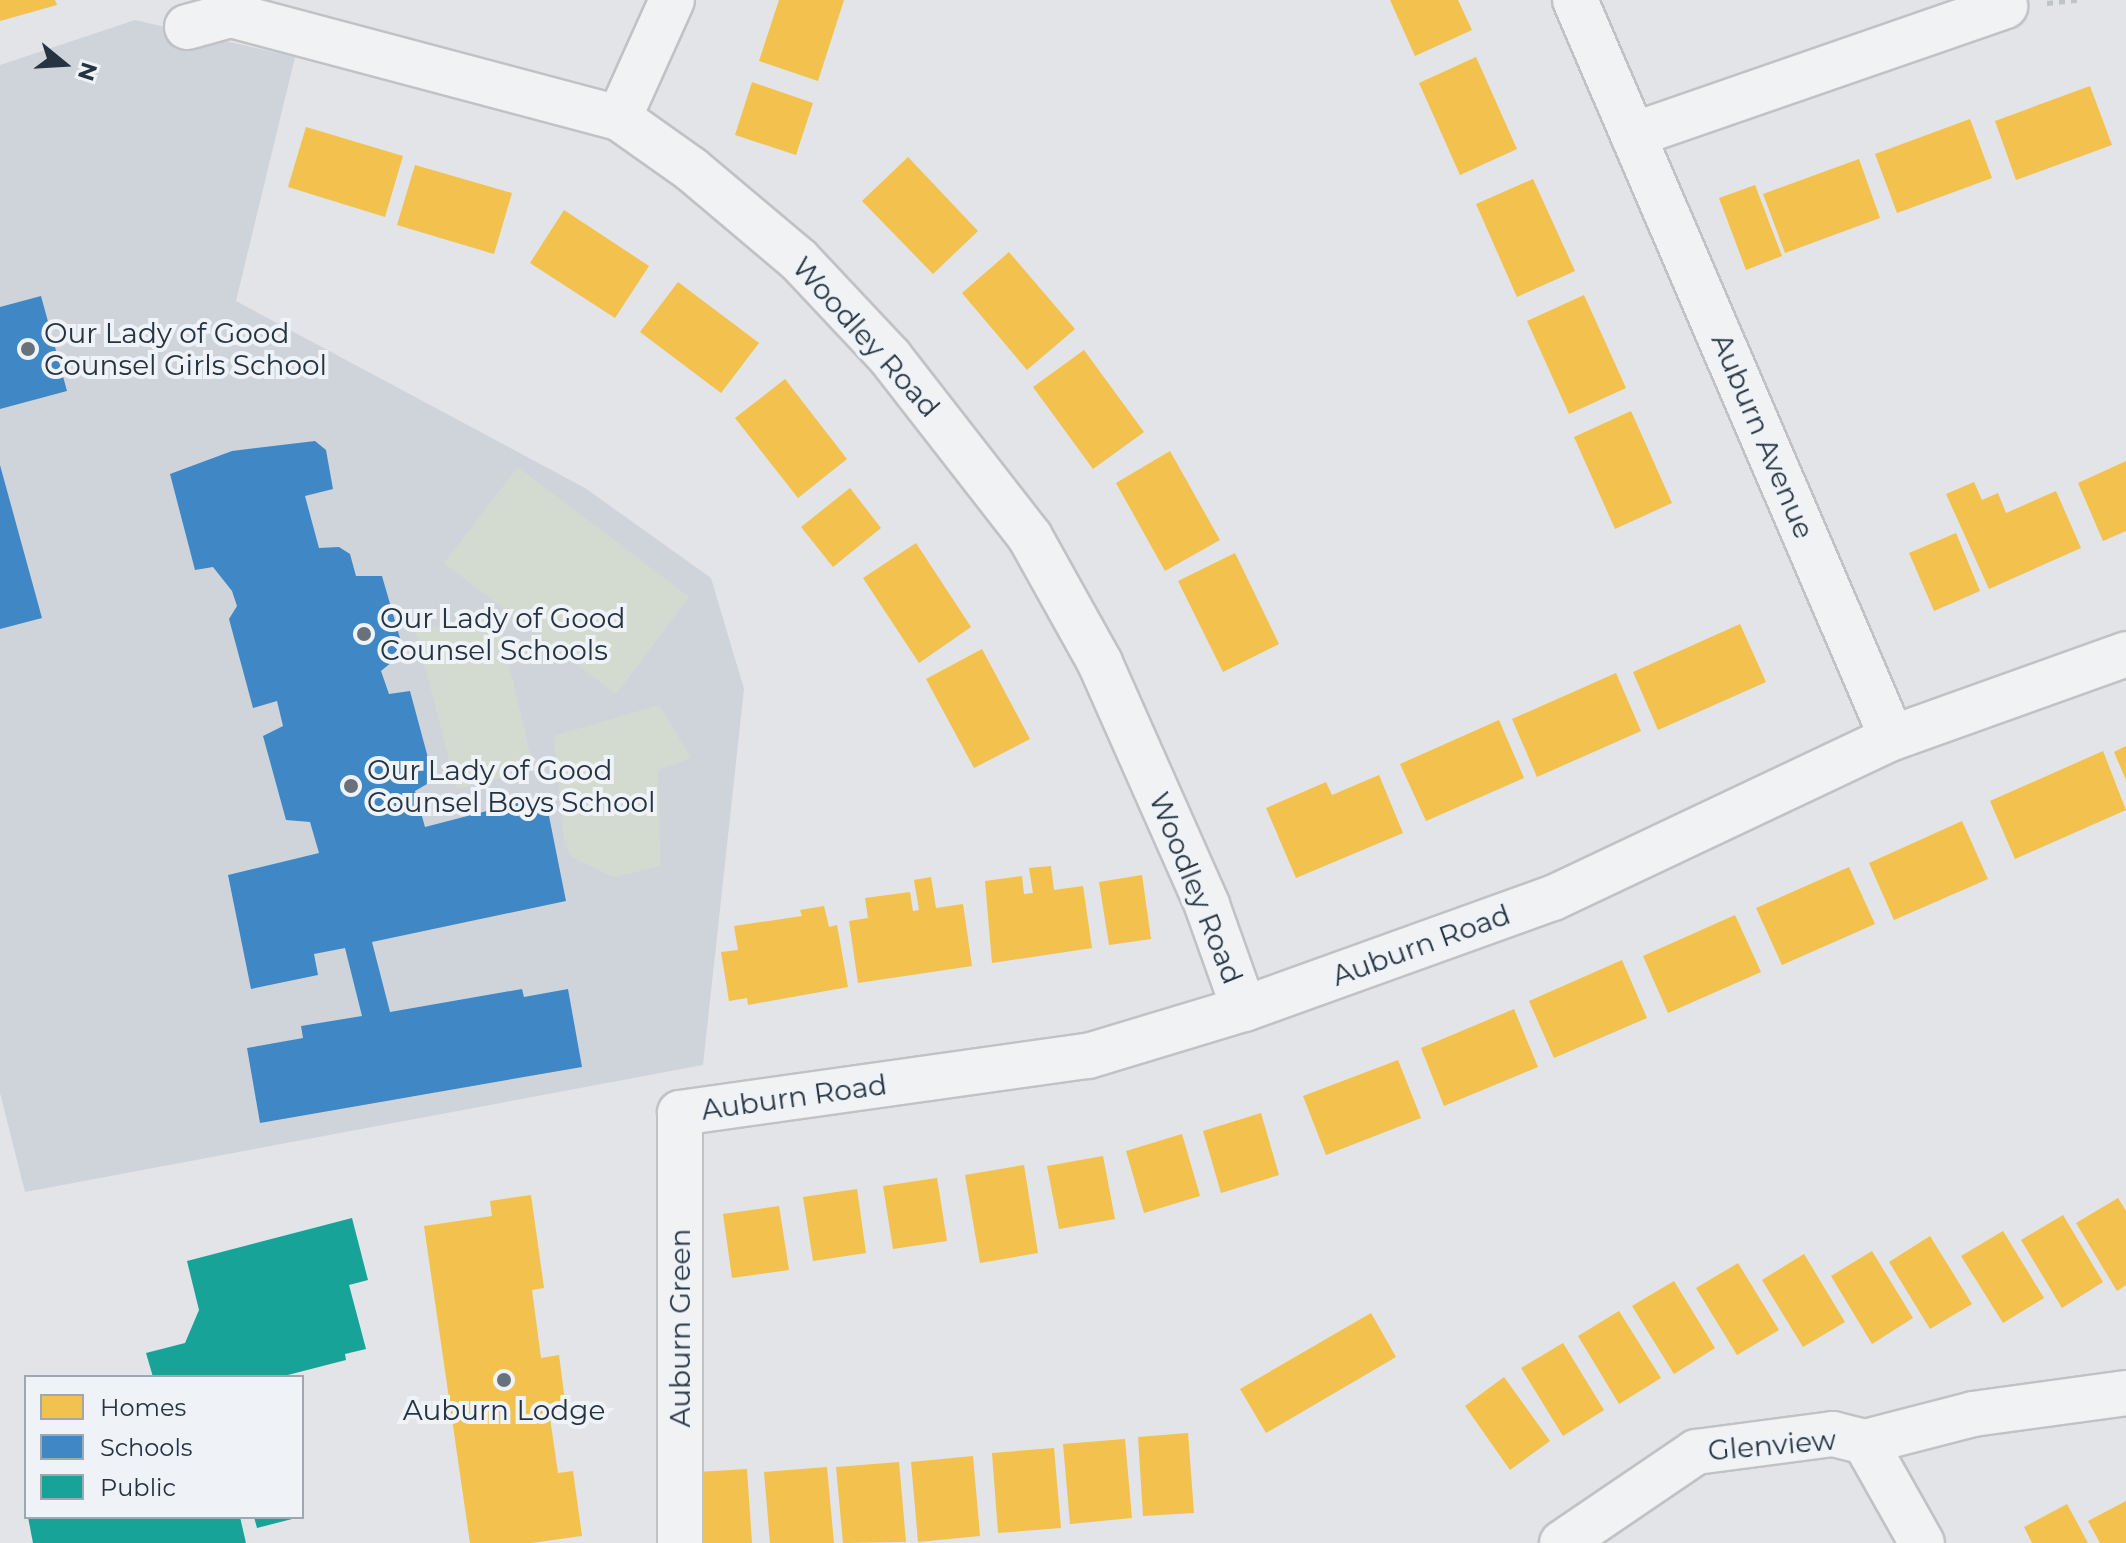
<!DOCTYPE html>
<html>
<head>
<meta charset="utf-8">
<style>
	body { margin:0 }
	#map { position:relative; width:2126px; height:1543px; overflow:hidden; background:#e2e4e7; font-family:Montserrat,sans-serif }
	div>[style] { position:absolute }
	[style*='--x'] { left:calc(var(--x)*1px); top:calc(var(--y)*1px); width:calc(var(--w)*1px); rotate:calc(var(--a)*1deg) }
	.built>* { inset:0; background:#cfd4db }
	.green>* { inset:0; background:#d3dbd1 }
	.homes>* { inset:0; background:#f2c14e }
	.schools>* { inset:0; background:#3f88c5 }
	.public>* { inset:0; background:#17a398 }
	.path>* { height:5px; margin-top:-2.5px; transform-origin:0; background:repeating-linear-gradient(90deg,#bfc3c6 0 6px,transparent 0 12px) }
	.roads { filter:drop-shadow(2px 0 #c0c2c5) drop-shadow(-2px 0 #c0c2c5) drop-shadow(0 2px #c0c2c5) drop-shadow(0 -2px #c0c2c5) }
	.minor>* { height:44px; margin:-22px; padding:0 22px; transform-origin:22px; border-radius:22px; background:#f1f2f4 }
	.dots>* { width:22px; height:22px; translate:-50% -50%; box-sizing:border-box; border:4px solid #eff3f7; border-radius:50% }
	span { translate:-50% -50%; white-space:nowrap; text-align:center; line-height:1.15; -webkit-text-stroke:8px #eff3f7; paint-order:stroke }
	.poi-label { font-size:28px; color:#263442 }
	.left { translate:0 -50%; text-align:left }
	.street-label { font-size:28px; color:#263442 }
	.legend { position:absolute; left:24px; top:1375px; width:280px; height:144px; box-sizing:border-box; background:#eff3f7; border:2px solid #9fa7af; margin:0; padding:10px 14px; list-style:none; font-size:24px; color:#263442 }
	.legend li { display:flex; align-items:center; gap:16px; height:40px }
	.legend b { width:40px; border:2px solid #9fa7af }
	.north { position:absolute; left:24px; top:24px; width:80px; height:80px; -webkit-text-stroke:6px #eff3f7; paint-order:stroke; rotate:108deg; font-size:22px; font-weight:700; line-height:32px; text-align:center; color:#263442 }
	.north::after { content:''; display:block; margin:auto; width:28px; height:36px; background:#263442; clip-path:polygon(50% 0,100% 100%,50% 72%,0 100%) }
</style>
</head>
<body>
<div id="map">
	<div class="built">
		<div style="clip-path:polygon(135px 20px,295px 57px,236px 301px,585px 488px,711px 578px,744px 689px,703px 1065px,25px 1192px,0 1093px,0 65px)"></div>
	</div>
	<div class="green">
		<div style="clip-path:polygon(518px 467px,689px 597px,616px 694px,444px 563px)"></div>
		<div style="clip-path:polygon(496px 611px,534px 770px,457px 789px,416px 632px)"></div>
		<div style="clip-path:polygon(659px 705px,691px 758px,658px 770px,660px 866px,613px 877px,570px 856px,565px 844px,554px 736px)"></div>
	</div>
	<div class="homes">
		<div style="clip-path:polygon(0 0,55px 0,57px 5px,0 21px)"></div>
		<div style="clip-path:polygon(779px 0,844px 0,818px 81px,759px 61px)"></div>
		<div style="clip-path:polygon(1390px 0,1458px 0,1472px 30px,1415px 56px)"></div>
		<div style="clip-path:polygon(1476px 57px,1517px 149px,1460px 175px,1419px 83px)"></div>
		<div style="clip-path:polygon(752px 82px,813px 103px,796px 155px,735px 135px)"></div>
		<div style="clip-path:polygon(2090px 86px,2112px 145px,2016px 180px,1995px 121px)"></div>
		<div style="clip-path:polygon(1970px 119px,1992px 178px,1897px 213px,1875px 154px)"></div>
		<div style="clip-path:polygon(306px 127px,403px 156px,385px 217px,288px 187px)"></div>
		<div style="clip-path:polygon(908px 157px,978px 231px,933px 274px,862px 201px)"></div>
		<div style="clip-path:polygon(1859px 159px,1880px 218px,1785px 253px,1763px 194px)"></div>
		<div style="clip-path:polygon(415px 165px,512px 193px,494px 254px,397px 225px)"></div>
		<div style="clip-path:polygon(1533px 179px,1575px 271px,1517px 297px,1476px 204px)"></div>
		<div style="clip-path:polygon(1755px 185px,1782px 256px,1746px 270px,1719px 198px)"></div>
		<div style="clip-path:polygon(564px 210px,649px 266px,615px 318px,530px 263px)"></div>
		<div style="clip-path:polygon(1009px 252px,1075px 329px,1027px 370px,962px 293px)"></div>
		<div style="clip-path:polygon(678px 282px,759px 343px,721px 393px,640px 332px)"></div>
		<div style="clip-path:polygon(1584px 295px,1626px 388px,1569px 414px,1527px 321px)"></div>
		<div style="clip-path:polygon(1084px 350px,1144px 432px,1093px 469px,1033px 387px)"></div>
		<div style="clip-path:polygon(785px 379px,847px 459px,798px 498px,735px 418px)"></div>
		<div style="clip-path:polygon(1631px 411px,1672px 503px,1615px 529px,1574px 437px)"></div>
		<div style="clip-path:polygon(1170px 451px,1220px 540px,1165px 571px,1116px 483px)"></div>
		<div style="clip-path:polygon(2126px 461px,2126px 531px,2103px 541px,2078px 483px)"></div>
		<div style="clip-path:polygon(1974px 482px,1982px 500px,1998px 493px,2006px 513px,2056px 491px,2081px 548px,1989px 589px,1946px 494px)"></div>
		<div style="clip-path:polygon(850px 488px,881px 528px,833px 567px,801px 527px)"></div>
		<div style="clip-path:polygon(1956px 533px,1980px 591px,1934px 611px,1909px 553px)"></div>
		<div style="clip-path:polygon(916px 543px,971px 627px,919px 663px,863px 578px)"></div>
		<div style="clip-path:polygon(1235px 553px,1279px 644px,1223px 672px,1178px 581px)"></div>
		<div style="clip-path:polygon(1740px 624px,1766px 682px,1658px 730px,1633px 672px)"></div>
		<div style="clip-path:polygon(982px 649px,1030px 739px,974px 768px,926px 679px)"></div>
		<div style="clip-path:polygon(1616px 673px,1641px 731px,1537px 777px,1512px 719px)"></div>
		<div style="clip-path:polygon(1499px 720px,1524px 778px,1426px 821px,1400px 764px)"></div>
		<div style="clip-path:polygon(2126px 746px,2126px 780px,2114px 752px)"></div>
		<div style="clip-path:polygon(2103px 751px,2126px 810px,2015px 859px,1990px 801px)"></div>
		<div style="clip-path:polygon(1379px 775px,1403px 833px,1296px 878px,1266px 808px,1326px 782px,1332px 795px)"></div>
		<div style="clip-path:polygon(1962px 821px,1988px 879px,1894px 920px,1869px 863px)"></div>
		<div style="clip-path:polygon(1051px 866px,1054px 890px,1083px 886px,1092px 948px,992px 963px,985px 881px,1022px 876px,1024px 894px,1033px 893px,1029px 868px)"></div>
		<div style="clip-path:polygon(1849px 867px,1875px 924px,1782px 965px,1756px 908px)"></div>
		<div style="clip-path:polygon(1142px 875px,1151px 939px,1109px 945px,1099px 882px)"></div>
		<div style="clip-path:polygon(931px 877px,936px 908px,963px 904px,972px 966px,858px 983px,849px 921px,868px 918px,865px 898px,910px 892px,913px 911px,919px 910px,914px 880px)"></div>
		<div style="clip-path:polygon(824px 906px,829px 927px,837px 925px,848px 987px,748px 1005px,747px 998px,729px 1001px,721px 952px,738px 950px,734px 926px,802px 916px,800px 910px)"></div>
		<div style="clip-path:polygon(1735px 915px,1761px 972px,1668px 1013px,1643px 956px)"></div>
		<div style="clip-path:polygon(1622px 960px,1647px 1018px,1554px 1058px,1529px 1001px)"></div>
		<div style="clip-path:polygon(1514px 1009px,1538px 1067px,1444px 1106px,1421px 1048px)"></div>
		<div style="clip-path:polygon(1398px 1060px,1421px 1118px,1326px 1155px,1303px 1096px)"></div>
		<div style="clip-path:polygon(1261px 1113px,1279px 1175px,1221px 1193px,1203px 1131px)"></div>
		<div style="clip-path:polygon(1182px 1134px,1200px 1196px,1144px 1213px,1126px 1151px)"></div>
		<div style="clip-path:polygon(1103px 1156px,1115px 1219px,1059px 1229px,1047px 1166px)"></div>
		<div style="clip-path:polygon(1024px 1165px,1038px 1253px,980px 1263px,965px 1175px)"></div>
		<div style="clip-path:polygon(937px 1178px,947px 1241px,893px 1249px,883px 1186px)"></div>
		<div style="clip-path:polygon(857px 1189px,866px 1253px,813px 1261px,803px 1197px)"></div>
		<div style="clip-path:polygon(531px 1195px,544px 1288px,532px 1290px,541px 1358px,559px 1355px,565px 1401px,548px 1404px,558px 1473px,573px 1471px,582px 1536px,531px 1543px,470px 1543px,424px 1226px,492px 1216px,490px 1201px)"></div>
		<div style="clip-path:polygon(2118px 1198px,2126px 1211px,2126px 1285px,2117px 1291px,2076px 1223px)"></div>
		<div style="clip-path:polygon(779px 1206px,789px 1270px,732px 1278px,723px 1214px)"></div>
		<div style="clip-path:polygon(2063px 1215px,2103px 1282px,2062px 1308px,2021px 1240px)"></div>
		<div style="clip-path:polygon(2003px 1231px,2044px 1298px,2003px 1323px,1961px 1256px)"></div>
		<div style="clip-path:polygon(1930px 1236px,1972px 1304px,1930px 1329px,1889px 1262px)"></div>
		<div style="clip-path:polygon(1872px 1251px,1913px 1318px,1872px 1344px,1831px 1276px)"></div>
		<div style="clip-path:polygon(1804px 1254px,1845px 1322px,1803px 1347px,1762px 1280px)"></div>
		<div style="clip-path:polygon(1738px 1263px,1779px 1330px,1737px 1355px,1696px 1288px)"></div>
		<div style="clip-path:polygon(1674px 1281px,1715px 1348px,1674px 1374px,1632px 1306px)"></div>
		<div style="clip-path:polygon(1619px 1311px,1661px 1378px,1619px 1404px,1578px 1336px)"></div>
		<div style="clip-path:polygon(1371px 1313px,1396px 1357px,1266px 1433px,1240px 1389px)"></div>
		<div style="clip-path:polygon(1563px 1343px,1604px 1410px,1563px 1436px,1521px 1368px)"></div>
		<div style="clip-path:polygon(1504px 1377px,1550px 1441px,1510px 1470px,1465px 1406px)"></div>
		<div style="clip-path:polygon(1188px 1433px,1194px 1513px,1143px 1516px,1138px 1437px)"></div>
		<div style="clip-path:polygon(1125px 1439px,1132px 1518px,1070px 1524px,1063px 1444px)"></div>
		<div style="clip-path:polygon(1054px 1448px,1061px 1528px,998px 1533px,992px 1453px)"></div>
		<div style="clip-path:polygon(973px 1456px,980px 1536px,918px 1542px,911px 1462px)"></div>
		<div style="clip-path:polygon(899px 1462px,906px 1542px,843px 1543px,836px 1467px)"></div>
		<div style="clip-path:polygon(827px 1467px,834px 1543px,770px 1543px,764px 1472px)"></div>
		<div style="clip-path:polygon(747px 1469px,752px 1543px,702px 1543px,697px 1472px)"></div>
		<div style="clip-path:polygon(2126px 1501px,2126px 1543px,2100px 1543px,2088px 1521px)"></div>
		<div style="clip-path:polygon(2067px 1504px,2088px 1543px,2032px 1543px,2024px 1527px)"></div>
	</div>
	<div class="schools">
		<div style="clip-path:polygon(41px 296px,67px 391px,0 409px,0 307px)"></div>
		<div style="clip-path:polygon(315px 441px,326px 450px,333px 489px,305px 496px,319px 548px,339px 547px,350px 554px,356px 576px,382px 576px,404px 652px,381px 671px,389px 694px,410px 691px,434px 780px,415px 791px,425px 827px,545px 796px,566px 901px,372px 942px,390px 1012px,522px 989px,524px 997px,568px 989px,582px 1067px,260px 1123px,247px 1048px,303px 1038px,301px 1026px,362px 1016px,345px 948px,314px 954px,318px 975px,251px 989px,228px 875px,319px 853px,310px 822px,286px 820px,263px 736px,283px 726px,277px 701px,253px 708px,229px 619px,237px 606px,232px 591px,213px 567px,195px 570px,170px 474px,232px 451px)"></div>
		<div style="clip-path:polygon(0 465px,42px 618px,0 629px)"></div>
	</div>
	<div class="public">
		<div style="clip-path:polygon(352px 1218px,368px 1280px,349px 1285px,366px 1349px,345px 1354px,346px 1360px,280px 1377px,153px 1377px,146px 1353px,185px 1343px,199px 1310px,187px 1261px)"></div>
		<div style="clip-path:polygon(28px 1517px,240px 1517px,246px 1543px,33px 1543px)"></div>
		<div style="clip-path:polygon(254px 1517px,296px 1517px,296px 1518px,257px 1528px)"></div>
	</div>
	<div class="path">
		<div style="--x:2047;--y:3;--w:31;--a:-6"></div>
	</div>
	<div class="roads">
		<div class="minor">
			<div style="--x:1575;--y:0;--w:803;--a:66.75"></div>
			<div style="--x:187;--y:27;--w:46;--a:-15.3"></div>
			<div style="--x:231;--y:15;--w:401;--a:14.9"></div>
			<div style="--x:619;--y:118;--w:88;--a:35.3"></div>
			<div style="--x:691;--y:169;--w:141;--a:40.1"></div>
			<div style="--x:799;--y:260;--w:133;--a:46.8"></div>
			<div style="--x:890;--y:357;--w:228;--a:52.1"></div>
			<div style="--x:1030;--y:537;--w:144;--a:60.9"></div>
			<div style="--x:1100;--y:663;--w:265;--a:66.1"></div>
			<div style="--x:1207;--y:905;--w:110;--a:70.4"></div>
			<div style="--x:619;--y:118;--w:129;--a:-65.8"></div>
			<div style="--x:1633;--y:135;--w:394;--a:-19.1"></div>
			<div style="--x:1865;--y:1442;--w:116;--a:60.6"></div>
			<div style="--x:680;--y:1543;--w:430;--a:-90"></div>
			<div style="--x:680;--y:1113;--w:412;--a:-8"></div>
			<div style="--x:1088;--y:1056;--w:163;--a:-16.8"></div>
			<div style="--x:1244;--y:1009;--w:328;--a:-19.8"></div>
			<div style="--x:1553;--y:898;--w:375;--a:-25.3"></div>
			<div style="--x:1892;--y:738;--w:249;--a:-19.7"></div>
			<div style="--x:1562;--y:1543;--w:162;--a:-34.2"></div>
			<div style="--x:1696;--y:1452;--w:138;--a:-7.5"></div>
			<div style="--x:1833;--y:1434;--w:33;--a:14"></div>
			<div style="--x:1865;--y:1442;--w:112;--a:-14.5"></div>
			<div style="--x:1973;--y:1414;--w:154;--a:-7.8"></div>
		</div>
	</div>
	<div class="dots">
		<div style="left:28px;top:349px;background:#68727c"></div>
		<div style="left:364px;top:634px;background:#68727c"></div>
		<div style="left:351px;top:786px;background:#68727c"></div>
		<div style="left:504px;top:1380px;background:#68727c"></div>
	</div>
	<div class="poi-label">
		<span class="left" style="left:44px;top:349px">Our Lady of Good<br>Counsel Girls School</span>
		<span class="left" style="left:380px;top:634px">Our Lady of Good<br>Counsel Schools</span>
		<span class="left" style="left:367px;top:786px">Our Lady of Good<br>Counsel Boys School</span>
		<span style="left:504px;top:1410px">Auburn Lodge</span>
	</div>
	<div class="street-label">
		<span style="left:866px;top:337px;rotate:48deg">Woodley Road</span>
		<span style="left:1763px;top:436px;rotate:67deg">Auburn Avenue</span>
		<span style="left:1196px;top:888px;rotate:68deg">Woodley Road</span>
		<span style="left:1421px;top:945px;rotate:-20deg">Auburn Road</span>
		<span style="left:794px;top:1097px;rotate:-8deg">Auburn Road</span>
		<span style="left:680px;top:1328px;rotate:-90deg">Auburn Green</span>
		<span style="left:1772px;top:1445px;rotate:-5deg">Glenview</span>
	</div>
	<ul class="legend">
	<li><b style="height:22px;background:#f2c14e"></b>Homes</li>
	<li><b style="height:22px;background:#3f88c5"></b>Schools</li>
	<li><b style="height:22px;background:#17a398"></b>Public</li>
	</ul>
	<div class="north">N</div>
</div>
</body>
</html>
